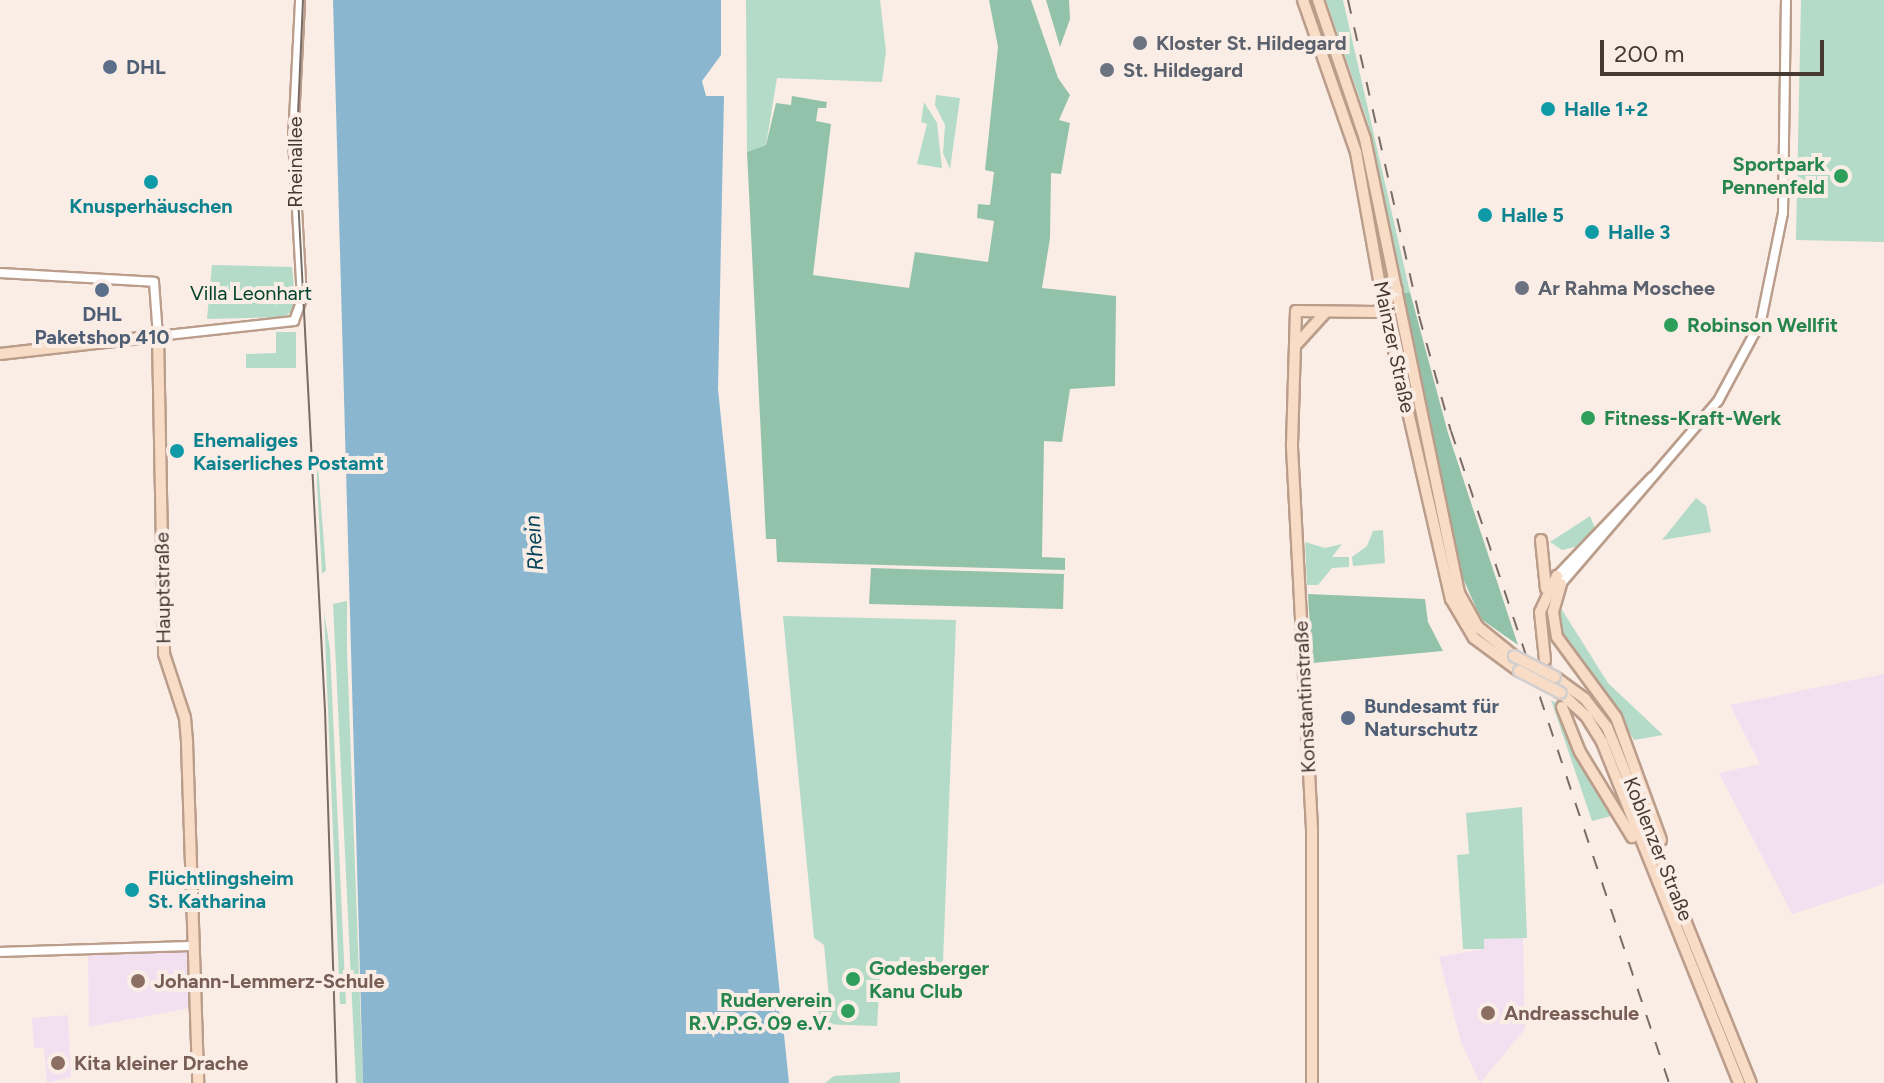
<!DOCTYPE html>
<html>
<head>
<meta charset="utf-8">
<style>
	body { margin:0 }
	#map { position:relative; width:1884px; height:1083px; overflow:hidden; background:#faede6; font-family:Figtree,sans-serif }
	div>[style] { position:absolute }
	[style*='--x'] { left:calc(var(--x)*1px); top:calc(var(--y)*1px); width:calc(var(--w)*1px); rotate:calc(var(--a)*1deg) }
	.education>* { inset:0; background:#f2dff0 }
	.green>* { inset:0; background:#b4dbc7 }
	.forest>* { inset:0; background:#93c2ab }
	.water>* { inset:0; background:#8ab7cf }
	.major-tunnel>* { height:10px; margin-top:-5px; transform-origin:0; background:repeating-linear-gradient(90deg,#d6c9c2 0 10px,transparent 0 15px) }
	.roads { filter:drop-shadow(2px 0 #bb9d8b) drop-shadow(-2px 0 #bb9d8b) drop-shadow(0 2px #bb9d8b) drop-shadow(0 -2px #bb9d8b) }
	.minor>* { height:8px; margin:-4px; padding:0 4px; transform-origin:4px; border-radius:4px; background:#fff }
	.major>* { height:10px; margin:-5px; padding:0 5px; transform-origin:5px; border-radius:5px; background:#f8dcc6 }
	.tram>* { height:2px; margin:-1px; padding:0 1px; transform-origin:1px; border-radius:1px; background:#796c65 }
	.rail>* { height:2px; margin-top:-1px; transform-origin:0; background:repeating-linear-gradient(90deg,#796c65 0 14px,transparent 0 28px) }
	.bridges { filter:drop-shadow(2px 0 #d3cfce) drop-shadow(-2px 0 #d3cfce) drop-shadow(0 2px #d3cfce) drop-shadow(0 -2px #d3cfce) }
	.major-bridge>* { height:10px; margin:-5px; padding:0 5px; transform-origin:5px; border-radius:5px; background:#f8dcc6 }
	.dots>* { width:22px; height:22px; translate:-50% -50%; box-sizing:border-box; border:4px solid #faede6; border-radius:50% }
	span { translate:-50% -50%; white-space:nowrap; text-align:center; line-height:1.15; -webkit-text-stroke:8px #faede6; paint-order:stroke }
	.worship-label { font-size:20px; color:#5b616d; font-weight:700 }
	.left { translate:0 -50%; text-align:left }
	.service-label { font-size:20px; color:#4e5e75; font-weight:700 }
	.culture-label { font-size:20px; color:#0d838f; font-weight:700 }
	.street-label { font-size:20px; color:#463932 }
	.leisure-label { font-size:20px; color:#27864d; font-weight:700 }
	.right { translate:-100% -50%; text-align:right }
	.park-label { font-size:20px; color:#01412c }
	.education-label { font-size:20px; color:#785e54; font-weight:700 }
	.water-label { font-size:22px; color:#06445d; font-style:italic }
	.scale { position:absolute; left:1600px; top:40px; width:224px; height:36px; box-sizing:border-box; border:4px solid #463932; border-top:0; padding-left:10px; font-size:24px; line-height:28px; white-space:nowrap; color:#463932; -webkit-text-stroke:6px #faede6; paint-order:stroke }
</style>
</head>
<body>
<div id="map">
	<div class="education">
		<div style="clip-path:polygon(1884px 674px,1884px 884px,1792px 914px,1719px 773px,1760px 764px,1730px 705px)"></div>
		<div style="clip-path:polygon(1523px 938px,1525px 1029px,1480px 1083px,1461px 1042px,1439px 957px,1483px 949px,1484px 939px)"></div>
		<div style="clip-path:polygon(187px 952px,190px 1008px,89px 1027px,88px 955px)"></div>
		<div style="clip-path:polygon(68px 1015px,71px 1077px,47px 1083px,44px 1048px,34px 1048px,32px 1018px)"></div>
	</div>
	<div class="green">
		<div style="clip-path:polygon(746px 0,880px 0,886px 51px,882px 82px,777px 78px,766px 145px,747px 152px)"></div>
		<div style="clip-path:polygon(1308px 0,1313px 0,1325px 32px,1364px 150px,1393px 295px,1388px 295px,1361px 151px)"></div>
		<div style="clip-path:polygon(1326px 0,1343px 0,1410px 292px,1404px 293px,1368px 123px)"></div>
		<div style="clip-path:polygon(1801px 0,1884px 0,1884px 242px,1796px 240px)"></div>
		<div style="clip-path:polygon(936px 95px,960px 98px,950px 169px,943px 153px,945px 125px,935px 105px)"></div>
		<div style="clip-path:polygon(924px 102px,937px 123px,942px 168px,917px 164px,927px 124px,921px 122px)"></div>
		<div style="clip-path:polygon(212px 265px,292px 267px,296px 308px,284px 317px,207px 319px)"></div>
		<div style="clip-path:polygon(276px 332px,296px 332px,296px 368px,246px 368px,246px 354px,276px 353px)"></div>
		<div style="clip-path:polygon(317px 453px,326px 570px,322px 574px,317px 484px)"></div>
		<div style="clip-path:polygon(1696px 498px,1706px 506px,1711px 532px,1662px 540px)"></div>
		<div style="clip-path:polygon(1590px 516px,1595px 528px,1579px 546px,1562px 550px,1550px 542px)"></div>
		<div style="clip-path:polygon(1383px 530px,1385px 563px,1353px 566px,1352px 557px,1367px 546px,1373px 531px)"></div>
		<div style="clip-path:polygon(1305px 542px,1325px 548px,1342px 544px,1332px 557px,1349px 557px,1349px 567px,1332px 568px,1318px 585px,1307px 585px)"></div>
		<div style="clip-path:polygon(347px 601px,347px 650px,363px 1083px,356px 1083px,333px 604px)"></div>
		<div style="clip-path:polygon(1559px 605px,1608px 683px,1663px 735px,1634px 740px,1613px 703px,1568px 646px,1560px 631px)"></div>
		<div style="clip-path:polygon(324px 612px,330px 649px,346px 1004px,340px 1004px)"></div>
		<div style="clip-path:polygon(783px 616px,956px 620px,943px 963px,881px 961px,877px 1026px,819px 1024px,817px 998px,829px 997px,824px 945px,814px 938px)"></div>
		<div style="clip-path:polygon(1551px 700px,1560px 705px,1611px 816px,1592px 821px)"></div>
		<div style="clip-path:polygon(1522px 807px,1527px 938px,1484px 939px,1484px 949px,1463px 949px,1457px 855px,1469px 854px,1466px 813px)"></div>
		<div style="clip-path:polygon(900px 1072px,900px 1083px,825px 1083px,834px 1076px)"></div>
	</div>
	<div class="forest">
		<div style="clip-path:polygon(989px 0,1031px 0,1058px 78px,1070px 95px,1059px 120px,1070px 123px,1061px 174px,1051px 173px,1050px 238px,1042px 288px,1116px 296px,1115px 386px,1070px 389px,1062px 442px,1044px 441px,1042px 557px,1065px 558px,1065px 570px,777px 562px,776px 539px,766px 539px,747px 152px,766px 145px,776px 103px,791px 105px,792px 96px,827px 102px,826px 108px,818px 108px,816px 121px,831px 124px,813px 275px,909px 288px,915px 252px,988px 262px,994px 221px,977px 218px,978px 204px,990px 205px,994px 172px,985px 170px,998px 47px)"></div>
		<div style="clip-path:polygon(1046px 0,1069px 0,1070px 19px,1060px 47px)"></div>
		<div style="clip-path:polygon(1410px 292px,1448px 433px,1518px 645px,1481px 619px,1462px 576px,1404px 293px)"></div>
		<div style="clip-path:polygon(871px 568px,1064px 574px,1063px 609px,869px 604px)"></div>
		<div style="clip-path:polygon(1308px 594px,1425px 599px,1428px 622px,1443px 651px,1312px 663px)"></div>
	</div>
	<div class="water">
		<div style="clip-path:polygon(333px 0,721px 0,721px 55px,702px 81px,706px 96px,724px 96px,718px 389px,789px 1083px,363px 1083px)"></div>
	</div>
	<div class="major-tunnel">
		<div style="--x:1545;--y:660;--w:50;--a:70.1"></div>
	</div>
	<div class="roads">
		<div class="minor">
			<div style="--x:0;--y:273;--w:154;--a:3.3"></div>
			<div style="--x:154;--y:282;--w:54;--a:85.8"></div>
			<div style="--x:158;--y:336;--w:137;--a:-6.3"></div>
			<div style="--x:294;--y:321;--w:23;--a:-70"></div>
			<div style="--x:302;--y:299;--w:159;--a:-93.2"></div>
			<div style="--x:293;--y:140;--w:140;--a:-87.1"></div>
			<div style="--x:1557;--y:576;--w:137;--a:-46.2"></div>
			<div style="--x:1561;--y:584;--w:241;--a:-49.4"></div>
			<div style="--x:1718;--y:401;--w:91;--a:-61.7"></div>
			<div style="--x:1761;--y:321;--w:110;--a:-78.5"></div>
			<div style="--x:1783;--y:213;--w:213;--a:-89.2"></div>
			<div style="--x:0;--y:952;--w:194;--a:-1.8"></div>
		</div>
		<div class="major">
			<div style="--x:1303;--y:0;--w:161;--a:70.8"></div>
			<div style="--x:1356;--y:152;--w:158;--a:79.8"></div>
			<div style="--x:1384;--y:307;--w:300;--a:77.1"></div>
			<div style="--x:1451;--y:599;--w:45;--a:59.5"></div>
			<div style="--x:1474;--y:638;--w:56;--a:36.3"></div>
			<div style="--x:1318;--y:0;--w:147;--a:71.3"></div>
			<div style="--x:1365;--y:139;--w:464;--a:78.3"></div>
			<div style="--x:1459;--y:593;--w:39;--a:61"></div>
			<div style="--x:1478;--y:627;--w:46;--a:38.9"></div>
			<div style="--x:1295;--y:346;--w:43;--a:-47.8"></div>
			<div style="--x:0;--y:354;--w:159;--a:-6.5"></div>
			<div style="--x:158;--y:336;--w:318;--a:88.9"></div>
			<div style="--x:164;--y:654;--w:67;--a:71.8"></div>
			<div style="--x:185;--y:718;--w:25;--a:85"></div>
			<div style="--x:187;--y:743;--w:340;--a:88.1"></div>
			<div style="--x:1541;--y:540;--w:49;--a:84.2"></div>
			<div style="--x:1561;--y:584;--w:29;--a:106"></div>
			<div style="--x:1553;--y:612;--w:25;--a:81"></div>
			<div style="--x:1557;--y:637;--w:99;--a:53.6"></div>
			<div style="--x:1616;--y:717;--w:131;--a:69.9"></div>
			<div style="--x:1545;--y:660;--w:48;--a:-95.9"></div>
			<div style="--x:1540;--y:612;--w:40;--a:-65"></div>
			<div style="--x:1555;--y:677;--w:37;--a:36"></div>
			<div style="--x:1585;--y:699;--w:36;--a:52"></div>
			<div style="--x:1607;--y:727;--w:384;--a:68"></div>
			<div style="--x:1561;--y:693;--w:34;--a:43"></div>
			<div style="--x:1586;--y:716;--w:31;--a:58"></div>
			<div style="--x:1602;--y:742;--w:367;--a:68.1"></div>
			<div style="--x:1562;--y:707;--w:48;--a:68.2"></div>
			<div style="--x:1580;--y:752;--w:100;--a:58.5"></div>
			<div style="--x:1312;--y:1083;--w:254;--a:-90"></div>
			<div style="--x:1312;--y:829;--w:385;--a:-93"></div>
			<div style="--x:1292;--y:445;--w:134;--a:-88.3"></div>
			<div style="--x:1296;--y:311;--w:81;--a:0.7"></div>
			<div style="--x:1377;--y:312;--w:30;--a:-49"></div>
		</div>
	</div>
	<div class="tram">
		<div style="--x:303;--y:0;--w:159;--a:92.5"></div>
		<div style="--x:296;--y:159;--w:552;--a:86.99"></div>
		<div style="--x:325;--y:710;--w:373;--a:88.2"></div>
	</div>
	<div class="rail">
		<div style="--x:1348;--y:0;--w:324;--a:77.3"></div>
		<div style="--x:1419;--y:316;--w:119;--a:74.5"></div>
		<div style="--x:1451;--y:431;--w:687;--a:71.51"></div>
	</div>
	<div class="bridges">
		<div class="major-bridge">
			<div style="--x:1514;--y:656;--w:46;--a:27.1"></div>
			<div style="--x:1519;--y:671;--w:47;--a:27.6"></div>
		</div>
	</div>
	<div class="dots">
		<div style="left:1140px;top:43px;background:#6b7280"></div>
		<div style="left:110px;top:67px;background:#5c6f8a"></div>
		<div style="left:1107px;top:70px;background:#6b7280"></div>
		<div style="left:1548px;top:109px;background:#0f9aa8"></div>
		<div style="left:1841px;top:176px;background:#2e9e5b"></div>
		<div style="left:151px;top:182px;background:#0f9aa8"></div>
		<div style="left:1485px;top:215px;background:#0f9aa8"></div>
		<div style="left:1592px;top:232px;background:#0f9aa8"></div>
		<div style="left:1522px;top:288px;background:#6b7280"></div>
		<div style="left:102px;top:290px;background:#5c6f8a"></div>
		<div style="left:1671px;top:325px;background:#2e9e5b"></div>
		<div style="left:1588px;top:418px;background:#2e9e5b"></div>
		<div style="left:177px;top:451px;background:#0f9aa8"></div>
		<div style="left:1348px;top:718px;background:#5c6f8a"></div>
		<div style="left:132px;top:890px;background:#0f9aa8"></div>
		<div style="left:853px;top:979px;background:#2e9e5b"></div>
		<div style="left:138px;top:981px;background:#8d6e63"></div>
		<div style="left:848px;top:1011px;background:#2e9e5b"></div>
		<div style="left:1488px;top:1013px;background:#8d6e63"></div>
		<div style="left:58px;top:1063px;background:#8d6e63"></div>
	</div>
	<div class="worship-label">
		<span class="left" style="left:1156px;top:43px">Kloster St. Hildegard</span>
		<span class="left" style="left:1123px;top:70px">St. Hildegard</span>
		<span class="left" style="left:1538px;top:288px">Ar Rahma Moschee</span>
	</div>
	<div class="service-label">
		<span class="left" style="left:126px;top:67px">DHL</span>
		<span style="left:102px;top:326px">DHL<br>Paketshop 410</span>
		<span class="left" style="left:1364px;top:718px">Bundesamt für<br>Naturschutz</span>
	</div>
	<div class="culture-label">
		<span class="left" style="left:1564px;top:109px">Halle 1+2</span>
		<span style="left:151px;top:206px">Knusperhäuschen</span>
		<span class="left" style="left:1501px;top:215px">Halle 5</span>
		<span class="left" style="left:1608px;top:232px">Halle 3</span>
		<span class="left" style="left:193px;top:452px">Ehemaliges<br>Kaiserliches Postamt</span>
		<span class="left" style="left:148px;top:890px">Flüchtlingsheim<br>St. Katharina</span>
	</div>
	<div class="street-label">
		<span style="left:295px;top:162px;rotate:-90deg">Rheinallee</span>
		<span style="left:1394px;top:347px;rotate:78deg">Mainzer Straße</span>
		<span style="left:163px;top:588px;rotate:-91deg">Hauptstraße</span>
		<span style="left:1305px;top:697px;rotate:-93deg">Konstantinstraße</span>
		<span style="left:1658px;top:849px;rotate:68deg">Koblenzer Straße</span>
	</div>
	<div class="leisure-label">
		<span class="right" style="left:1825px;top:176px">Sportpark<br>Pennenfeld</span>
		<span class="left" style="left:1687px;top:325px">Robinson Wellfit</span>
		<span class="left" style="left:1604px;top:418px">Fitness-Kraft-Werk</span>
		<span class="left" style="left:869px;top:980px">Godesberger<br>Kanu Club</span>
		<span class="right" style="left:832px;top:1012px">Ruderverein<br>R.V.P.G. 09 e.V.</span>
	</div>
	<div class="park-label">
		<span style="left:251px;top:293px">Villa Leonhart</span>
	</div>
	<div class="education-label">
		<span class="left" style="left:154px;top:981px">Johann-Lemmerz-Schule</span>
		<span class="left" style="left:1504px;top:1013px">Andreasschule</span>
		<span class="left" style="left:74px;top:1063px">Kita kleiner Drache</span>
	</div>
	<div class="water-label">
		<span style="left:534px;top:543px;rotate:-94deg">Rhein</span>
	</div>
	<div class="scale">200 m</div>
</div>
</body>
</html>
